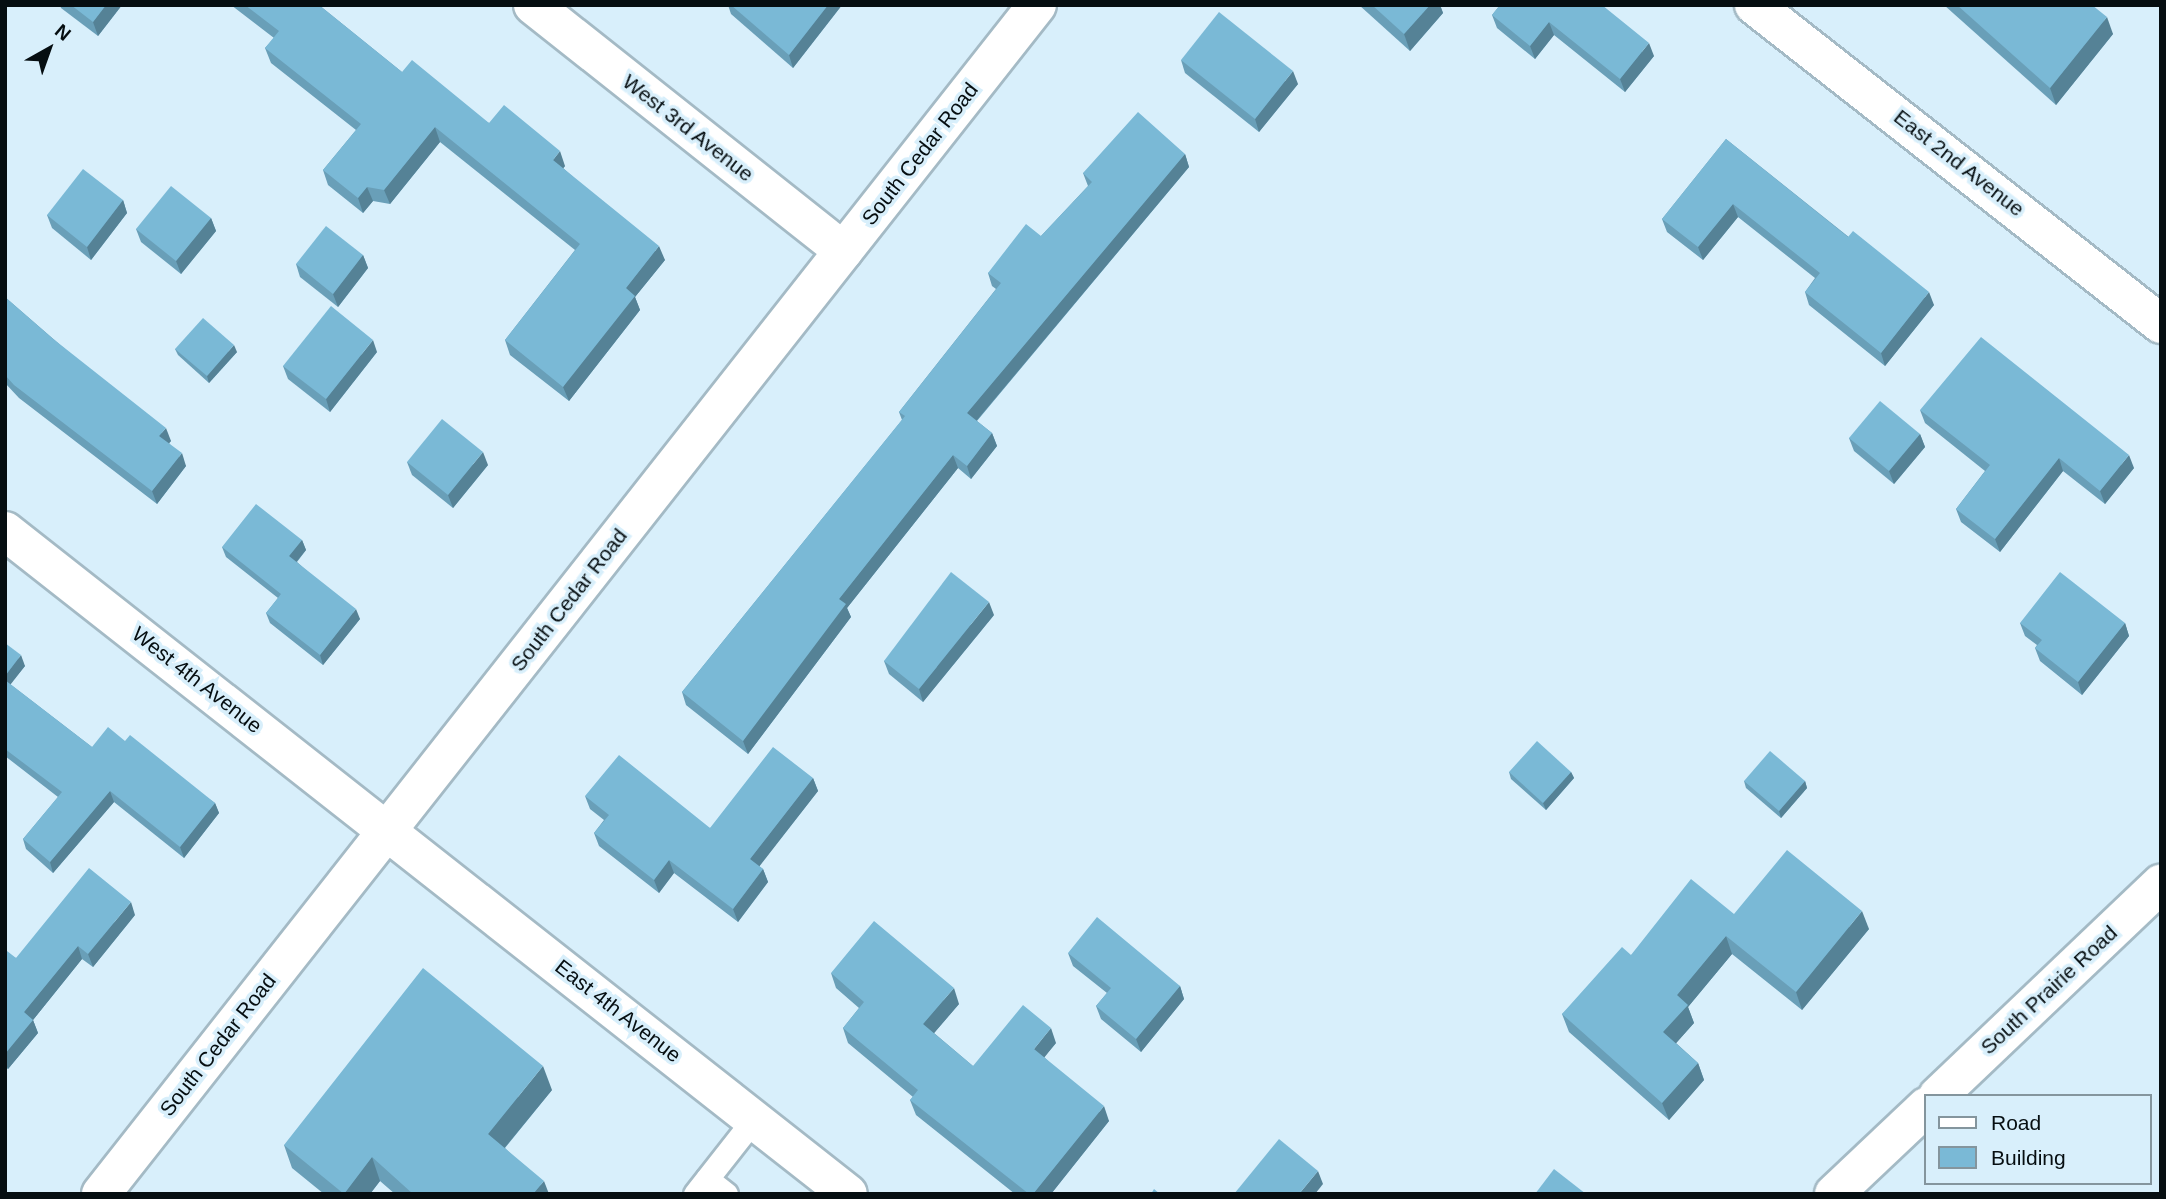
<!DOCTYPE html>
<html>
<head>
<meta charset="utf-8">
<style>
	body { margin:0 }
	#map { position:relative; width:2166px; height:1199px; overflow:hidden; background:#d8effb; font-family:Arial,sans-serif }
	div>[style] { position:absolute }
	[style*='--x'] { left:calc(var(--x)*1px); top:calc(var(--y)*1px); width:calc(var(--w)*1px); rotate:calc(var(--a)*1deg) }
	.roads { filter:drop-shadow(2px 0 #a4bac5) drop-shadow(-2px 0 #a4bac5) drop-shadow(0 2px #a4bac5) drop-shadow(0 -2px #a4bac5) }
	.lane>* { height:23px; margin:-11.5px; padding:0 11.5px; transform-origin:11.5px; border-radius:11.5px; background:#fff }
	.street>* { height:38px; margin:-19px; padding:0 19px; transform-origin:19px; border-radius:19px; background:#fff }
	.secondary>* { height:38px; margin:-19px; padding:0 19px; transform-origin:19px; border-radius:19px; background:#fff }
	.wall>* { inset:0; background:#699fb8 }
	.shaded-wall>* { inset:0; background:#558296 }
	.building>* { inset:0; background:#7ab9d6 }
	span { translate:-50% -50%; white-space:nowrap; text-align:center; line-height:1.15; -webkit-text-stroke:7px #d8effb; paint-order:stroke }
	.street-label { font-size:21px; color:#060e11 }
	.frame { position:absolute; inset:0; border:7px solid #060e11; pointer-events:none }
	.legend { position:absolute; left:1924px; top:1094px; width:228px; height:91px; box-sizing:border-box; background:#d8effb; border:2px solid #84959d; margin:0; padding:9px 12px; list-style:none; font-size:21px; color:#060e11 }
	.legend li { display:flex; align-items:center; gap:14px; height:35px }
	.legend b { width:35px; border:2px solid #84959d }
	.north { position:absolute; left:14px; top:14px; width:70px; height:70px; -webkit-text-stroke:5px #d8effb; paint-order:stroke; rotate:40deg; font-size:19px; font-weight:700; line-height:28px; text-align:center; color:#060e11 }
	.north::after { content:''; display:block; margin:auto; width:24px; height:32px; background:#060e11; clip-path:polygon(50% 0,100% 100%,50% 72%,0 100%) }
</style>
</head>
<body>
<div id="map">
	<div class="roads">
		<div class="lane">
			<div style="--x:707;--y:1179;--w:24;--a:38"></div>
			<div style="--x:695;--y:1194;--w:95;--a:-51.8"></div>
		</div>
		<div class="street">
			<div style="--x:533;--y:5;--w:396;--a:38.4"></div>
			<div style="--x:1754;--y:5;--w:517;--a:38.09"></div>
			<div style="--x:5;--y:531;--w:1072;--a:38.18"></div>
			<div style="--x:1938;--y:1096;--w:308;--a:-43.6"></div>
			<div style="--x:1834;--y:1194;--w:127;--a:-43.4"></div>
		</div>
		<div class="secondary">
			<div style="--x:101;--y:1194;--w:1513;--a:-51.79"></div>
		</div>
	</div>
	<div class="wall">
		<div style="clip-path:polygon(60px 5px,122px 5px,98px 36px,61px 8px)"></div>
		<div style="clip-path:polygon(231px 5px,319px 5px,402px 72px,489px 123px,565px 166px,563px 168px,665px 260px,635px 297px,640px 310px,569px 401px,510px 355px,505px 340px,575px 250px,440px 142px,390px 204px,373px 201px,363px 213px,328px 185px,323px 170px,356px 130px,271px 63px,265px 48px,274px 38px)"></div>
		<div style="clip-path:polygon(728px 5px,842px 5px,793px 68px,731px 14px)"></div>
		<div style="clip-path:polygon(1359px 5px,1440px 5px,1443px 13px,1410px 51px)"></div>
		<div style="clip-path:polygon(1500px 5px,1654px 56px,1625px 92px,1554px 35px,1535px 59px,1497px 28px,1492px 15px)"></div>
		<div style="clip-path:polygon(1944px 5px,2092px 5px,2113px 34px,2056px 105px)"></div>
		<div style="clip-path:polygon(1181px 60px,1298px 84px,1259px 132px,1185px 73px)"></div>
		<div style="clip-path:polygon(1726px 139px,1934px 305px,1885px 366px,1809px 305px,1805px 292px,1815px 278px,1738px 217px,1703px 260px,1667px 232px,1662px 219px)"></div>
		<div style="clip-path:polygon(1185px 154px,1189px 167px,977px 421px,992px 433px,997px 446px,971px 479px,958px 468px,847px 608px,851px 617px,748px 754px,686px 705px,682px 692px,902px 420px,899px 412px,996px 289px,992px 286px,988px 273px,1041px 236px,1088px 186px,1083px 173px)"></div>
		<div style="clip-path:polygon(123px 200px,127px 213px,91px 260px,52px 228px,47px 215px)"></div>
		<div style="clip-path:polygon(211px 218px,216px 231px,181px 274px,141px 242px,136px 229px)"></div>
		<div style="clip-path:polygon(363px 255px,368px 268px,338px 307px,300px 277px,296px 264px)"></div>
		<div style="clip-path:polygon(5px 297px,171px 441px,169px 443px,186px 466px,157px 504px,19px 398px,5px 383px)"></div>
		<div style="clip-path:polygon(175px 349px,237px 352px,209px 383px,178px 355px)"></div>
		<div style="clip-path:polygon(377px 352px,330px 412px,288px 379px,283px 366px)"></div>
		<div style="clip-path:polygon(1920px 410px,2134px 468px,2105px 504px,2063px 471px,2000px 552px,1961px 522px,1956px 509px,1985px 471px,1925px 423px)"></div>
		<div style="clip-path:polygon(1920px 434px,1925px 447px,1894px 484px,1854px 451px,1849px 438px)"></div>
		<div style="clip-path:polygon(407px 462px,488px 465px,453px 508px,412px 475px)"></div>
		<div style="clip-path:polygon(302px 540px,306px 550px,297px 562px,360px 619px,323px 665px,270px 623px,266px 613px,278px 598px,226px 557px,222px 547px)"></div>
		<div style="clip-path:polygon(994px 615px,923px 702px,889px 674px,884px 661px)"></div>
		<div style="clip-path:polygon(2020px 623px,2125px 623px,2129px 636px,2082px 695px,2040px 661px,2035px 648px,2037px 645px,2025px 636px)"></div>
		<div style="clip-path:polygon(5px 643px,25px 666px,10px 684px,92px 747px,125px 741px,215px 803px,219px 813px,184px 858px,114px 802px,53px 873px,26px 849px,23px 839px,58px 797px,5px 756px)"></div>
		<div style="clip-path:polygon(1509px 772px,1571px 772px,1574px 778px,1546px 810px,1511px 779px)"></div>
		<div style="clip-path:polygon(813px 778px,818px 791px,759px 866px,763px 869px,768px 882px,738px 922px,674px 873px,659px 893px,599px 846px,594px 833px,604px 820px,590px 809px,585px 796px,710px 828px)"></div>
		<div style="clip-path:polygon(1744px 781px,1805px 781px,1807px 788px,1781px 818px,1746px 788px)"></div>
		<div style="clip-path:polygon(1734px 914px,1869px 929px,1802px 1010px,1732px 954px,1688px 1007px,1694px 1023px,1676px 1043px,1698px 1063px,1704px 1080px,1669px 1120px,1569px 1032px,1562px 1014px,1631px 955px)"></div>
		<div style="clip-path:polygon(135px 915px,93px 967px,82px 959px,33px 1020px,38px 1033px,8px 1069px,5px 1067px,5px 953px,16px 958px)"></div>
		<div style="clip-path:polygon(1068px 953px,1180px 986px,1184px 999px,1141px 1052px,1101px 1019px,1096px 1006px,1107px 993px,1073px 966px)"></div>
		<div style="clip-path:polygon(831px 973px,959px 1004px,934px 1033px,973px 1066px,1056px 1043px,1044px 1057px,1109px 1121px,1051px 1194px,1015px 1194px,916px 1115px,910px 1100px,913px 1097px,848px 1043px,843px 1028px,859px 1008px,836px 988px)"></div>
		<div style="clip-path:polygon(552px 1090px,505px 1148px,549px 1194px,395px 1194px,380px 1181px,370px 1194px,324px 1194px,292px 1168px,284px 1145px)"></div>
	</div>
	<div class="shaded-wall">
		<div style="clip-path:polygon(106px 5px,122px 5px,98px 36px,93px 22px)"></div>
		<div style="clip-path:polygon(828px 5px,842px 5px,793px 68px,789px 55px)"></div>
		<div style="clip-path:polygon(1430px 5px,1440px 5px,1443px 13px,1410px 51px,1404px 34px)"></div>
		<div style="clip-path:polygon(2107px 17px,2113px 34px,2056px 105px,2050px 88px)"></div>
		<div style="clip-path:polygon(1549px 22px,1554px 35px,1535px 59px,1530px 46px)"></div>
		<div style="clip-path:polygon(1649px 43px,1654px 56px,1625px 92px,1620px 79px)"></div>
		<div style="clip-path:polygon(1293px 71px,1298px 84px,1259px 132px,1255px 119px)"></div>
		<div style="clip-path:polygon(435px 127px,440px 142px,390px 204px,384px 190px)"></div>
		<div style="clip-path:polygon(560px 151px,565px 166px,558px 175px,553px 160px)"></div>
		<div style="clip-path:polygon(1185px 154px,1189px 167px,972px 426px,967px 413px)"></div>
		<div style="clip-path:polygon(367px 187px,373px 201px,363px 213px,358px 198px)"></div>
		<div style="clip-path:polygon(123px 200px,127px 213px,91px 260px,87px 247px)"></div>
		<div style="clip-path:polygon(1733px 204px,1738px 217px,1703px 260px,1698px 247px)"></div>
		<div style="clip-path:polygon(211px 218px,216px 231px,181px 274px,176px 261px)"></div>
		<div style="clip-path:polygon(659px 246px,665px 260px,635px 297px,640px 310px,569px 401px,563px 387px,626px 288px)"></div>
		<div style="clip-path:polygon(363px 255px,368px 268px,338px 307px,333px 294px)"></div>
		<div style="clip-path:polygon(1929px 292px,1934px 305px,1885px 366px,1881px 353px)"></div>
		<div style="clip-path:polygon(373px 340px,377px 352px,330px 412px,326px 399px)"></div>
		<div style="clip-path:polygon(234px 345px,237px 352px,209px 383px,207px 376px)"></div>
		<div style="clip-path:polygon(166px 428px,171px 441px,164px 449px,159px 436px)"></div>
		<div style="clip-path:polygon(992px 433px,997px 446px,971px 479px,967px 466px)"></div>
		<div style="clip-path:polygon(1920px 434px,1925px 447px,1894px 484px,1889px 471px)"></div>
		<div style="clip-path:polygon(483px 452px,488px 465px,453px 508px,448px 495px)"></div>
		<div style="clip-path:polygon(182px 453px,186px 466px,157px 504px,152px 491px)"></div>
		<div style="clip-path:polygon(953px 455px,958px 468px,847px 608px,851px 617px,748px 754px,743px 741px,839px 599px)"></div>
		<div style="clip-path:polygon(2129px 455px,2134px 468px,2105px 504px,2100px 491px)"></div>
		<div style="clip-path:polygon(2059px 458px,2063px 471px,2000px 552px,1995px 539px)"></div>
		<div style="clip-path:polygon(302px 540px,306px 550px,293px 566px,289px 556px)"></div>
		<div style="clip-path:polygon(989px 602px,994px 615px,923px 702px,919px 689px)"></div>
		<div style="clip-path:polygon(356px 609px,360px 619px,323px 665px,320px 655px)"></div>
		<div style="clip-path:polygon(2125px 623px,2129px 636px,2082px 695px,2078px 682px)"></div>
		<div style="clip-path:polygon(21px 655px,25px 666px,7px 689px,5px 685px,5px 676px)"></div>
		<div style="clip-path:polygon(1571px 772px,1574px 778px,1546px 810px,1543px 803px)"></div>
		<div style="clip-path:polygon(813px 778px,818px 791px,755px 872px,750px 859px)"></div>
		<div style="clip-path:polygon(1805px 781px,1807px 788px,1781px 818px,1779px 811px)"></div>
		<div style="clip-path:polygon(110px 791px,114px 802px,53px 873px,50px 862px)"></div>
		<div style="clip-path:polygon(215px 803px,219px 813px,184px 858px,180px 847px)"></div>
		<div style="clip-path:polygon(669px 860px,674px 873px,659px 893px,654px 880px)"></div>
		<div style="clip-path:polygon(763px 869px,768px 882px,738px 922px,733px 909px)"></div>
		<div style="clip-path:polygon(131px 902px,135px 915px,93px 967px,88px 954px)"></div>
		<div style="clip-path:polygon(1862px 911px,1869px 929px,1802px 1010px,1796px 992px)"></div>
		<div style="clip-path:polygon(1726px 936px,1732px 954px,1688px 1007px,1694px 1023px,1670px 1050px,1663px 1032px,1677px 995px)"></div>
		<div style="clip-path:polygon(78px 946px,82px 959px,33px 1020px,38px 1033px,8px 1069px,5px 1062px,5px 1054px,24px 1012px)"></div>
		<div style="clip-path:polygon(1180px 986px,1184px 999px,1141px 1052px,1136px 1039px)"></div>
		<div style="clip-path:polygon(954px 988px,959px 1004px,929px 1039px,923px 1024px)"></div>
		<div style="clip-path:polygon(1051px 1028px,1056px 1043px,1039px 1064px,1034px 1049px)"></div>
		<div style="clip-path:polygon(1698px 1063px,1704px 1080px,1669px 1120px,1662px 1103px)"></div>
		<div style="clip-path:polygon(543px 1066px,552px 1090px,497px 1157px,488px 1134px)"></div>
		<div style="clip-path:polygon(1104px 1106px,1109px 1121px,1051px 1194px,1033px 1194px)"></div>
		<div style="clip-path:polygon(372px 1157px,380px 1181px,370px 1194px,344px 1194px)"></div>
		<div style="clip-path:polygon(1318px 1171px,1323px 1184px,1315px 1194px,1299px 1194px)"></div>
		<div style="clip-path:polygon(544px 1181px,549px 1194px,533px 1194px)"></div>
	</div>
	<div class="building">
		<div style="clip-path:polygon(71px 5px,106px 5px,93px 22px)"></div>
		<div style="clip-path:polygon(245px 5px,319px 5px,402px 72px,412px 60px,489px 123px,504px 105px,560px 151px,553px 160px,659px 246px,626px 288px,635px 296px,563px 387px,505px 340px,580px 244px,435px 127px,384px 190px,367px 187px,358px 198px,323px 170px,361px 124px,265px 48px,279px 31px)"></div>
		<div style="clip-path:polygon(731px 5px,828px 5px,789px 55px)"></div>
		<div style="clip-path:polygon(1372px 5px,1430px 5px,1404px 34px)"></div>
		<div style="clip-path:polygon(1500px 5px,1602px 5px,1649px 43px,1620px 79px,1549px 22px,1530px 46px,1492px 15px)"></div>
		<div style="clip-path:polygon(1957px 5px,2092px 5px,2107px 17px,2050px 88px)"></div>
		<div style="clip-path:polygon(1219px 12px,1293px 71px,1255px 119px,1181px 60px)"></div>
		<div style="clip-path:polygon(1138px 112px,1185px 154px,967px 413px,992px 433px,967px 466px,953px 455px,839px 599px,846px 604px,743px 741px,682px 692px,905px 416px,899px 412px,1001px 283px,988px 273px,1026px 224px,1041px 236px,1092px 182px,1083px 173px)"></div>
		<div style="clip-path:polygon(1726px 139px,1848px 237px,1853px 231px,1929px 292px,1881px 353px,1805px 292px,1820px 273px,1733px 204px,1698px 247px,1662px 219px)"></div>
		<div style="clip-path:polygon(83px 169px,123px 200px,87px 247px,47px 215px)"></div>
		<div style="clip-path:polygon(171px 186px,211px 218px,176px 261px,136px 229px)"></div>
		<div style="clip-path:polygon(326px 226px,363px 255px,333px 294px,296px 264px)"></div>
		<div style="clip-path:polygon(5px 297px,52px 338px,166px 428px,159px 436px,182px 453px,152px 491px,14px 385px,5px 375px)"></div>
		<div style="clip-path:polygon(331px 306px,373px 340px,326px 399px,283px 366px)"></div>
		<div style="clip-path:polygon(203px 318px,234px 345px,207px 376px,175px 349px)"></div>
		<div style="clip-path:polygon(1981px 337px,2129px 455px,2100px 491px,2059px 458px,1995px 539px,1956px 509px,1990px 465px,1920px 410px)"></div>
		<div style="clip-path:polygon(1880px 401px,1920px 434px,1889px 471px,1849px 438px)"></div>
		<div style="clip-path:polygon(442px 419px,483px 452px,448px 495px,407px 462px)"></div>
		<div style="clip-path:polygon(256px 504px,302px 540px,289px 556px,356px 609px,320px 655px,266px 613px,281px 594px,222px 547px)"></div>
		<div style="clip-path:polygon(951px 572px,989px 602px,919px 689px,884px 661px)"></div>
		<div style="clip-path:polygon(2060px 572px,2125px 623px,2078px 682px,2035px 648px,2042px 640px,2020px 623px)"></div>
		<div style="clip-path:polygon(5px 643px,21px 655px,5px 676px)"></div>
		<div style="clip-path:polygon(5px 680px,92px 747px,108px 727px,125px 741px,130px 735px,215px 803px,180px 847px,110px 791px,50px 862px,23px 839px,62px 792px,5px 749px)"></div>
		<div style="clip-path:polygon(1537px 741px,1571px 772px,1543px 803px,1509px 772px)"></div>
		<div style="clip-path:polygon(773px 747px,813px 778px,750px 859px,763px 869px,733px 909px,669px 860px,654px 880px,594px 833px,609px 815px,585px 796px,619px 755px,710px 828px)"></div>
		<div style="clip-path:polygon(1770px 751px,1805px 781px,1779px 811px,1744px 781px)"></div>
		<div style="clip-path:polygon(1787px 850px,1862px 911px,1796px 992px,1726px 936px,1677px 995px,1688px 1005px,1663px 1032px,1698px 1063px,1662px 1103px,1562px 1014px,1622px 947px,1631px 955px,1691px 879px,1734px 914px)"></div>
		<div style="clip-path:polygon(89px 868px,131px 902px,88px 954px,78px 946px,24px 1012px,33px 1020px,5px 1054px,5px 953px,7px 951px,16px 958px)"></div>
		<div style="clip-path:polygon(1097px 917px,1180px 986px,1136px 1039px,1096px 1006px,1111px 988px,1068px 953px)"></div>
		<div style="clip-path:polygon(874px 921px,954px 988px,923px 1024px,973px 1066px,1023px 1005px,1051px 1028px,1034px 1049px,1104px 1106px,1033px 1194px,1029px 1194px,910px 1100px,918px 1090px,843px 1028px,864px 1002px,831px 973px)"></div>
		<div style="clip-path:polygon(423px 968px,543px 1066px,488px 1134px,544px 1181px,533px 1194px,413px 1194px,372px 1157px,344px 1194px,284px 1145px)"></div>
		<div style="clip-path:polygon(1279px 1139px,1318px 1171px,1299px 1194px,1234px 1194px)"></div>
		<div style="clip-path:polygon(1554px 1169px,1586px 1194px,1535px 1194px)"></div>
		<div style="clip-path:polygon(1154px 1189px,1160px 1194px,1151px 1194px)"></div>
	</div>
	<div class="street-label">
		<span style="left:688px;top:128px;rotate:38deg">West 3rd Avenue</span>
		<span style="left:920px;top:154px;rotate:-52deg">South Cedar Road</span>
		<span style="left:1959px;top:163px;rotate:38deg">East 2nd Avenue</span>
		<span style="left:569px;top:600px;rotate:-52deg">South Cedar Road</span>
		<span style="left:197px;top:680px;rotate:38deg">West 4th Avenue</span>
		<span style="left:2049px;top:990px;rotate:-43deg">South Prairie Road</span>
		<span style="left:618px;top:1011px;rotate:38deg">East 4th Avenue</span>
		<span style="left:218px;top:1045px;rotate:-52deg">South Cedar Road</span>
	</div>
	<div class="frame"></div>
	<ul class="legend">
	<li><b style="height:9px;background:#fff"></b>Road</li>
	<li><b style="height:19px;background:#7ab9d6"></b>Building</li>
	</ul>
	<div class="north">N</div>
</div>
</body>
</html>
